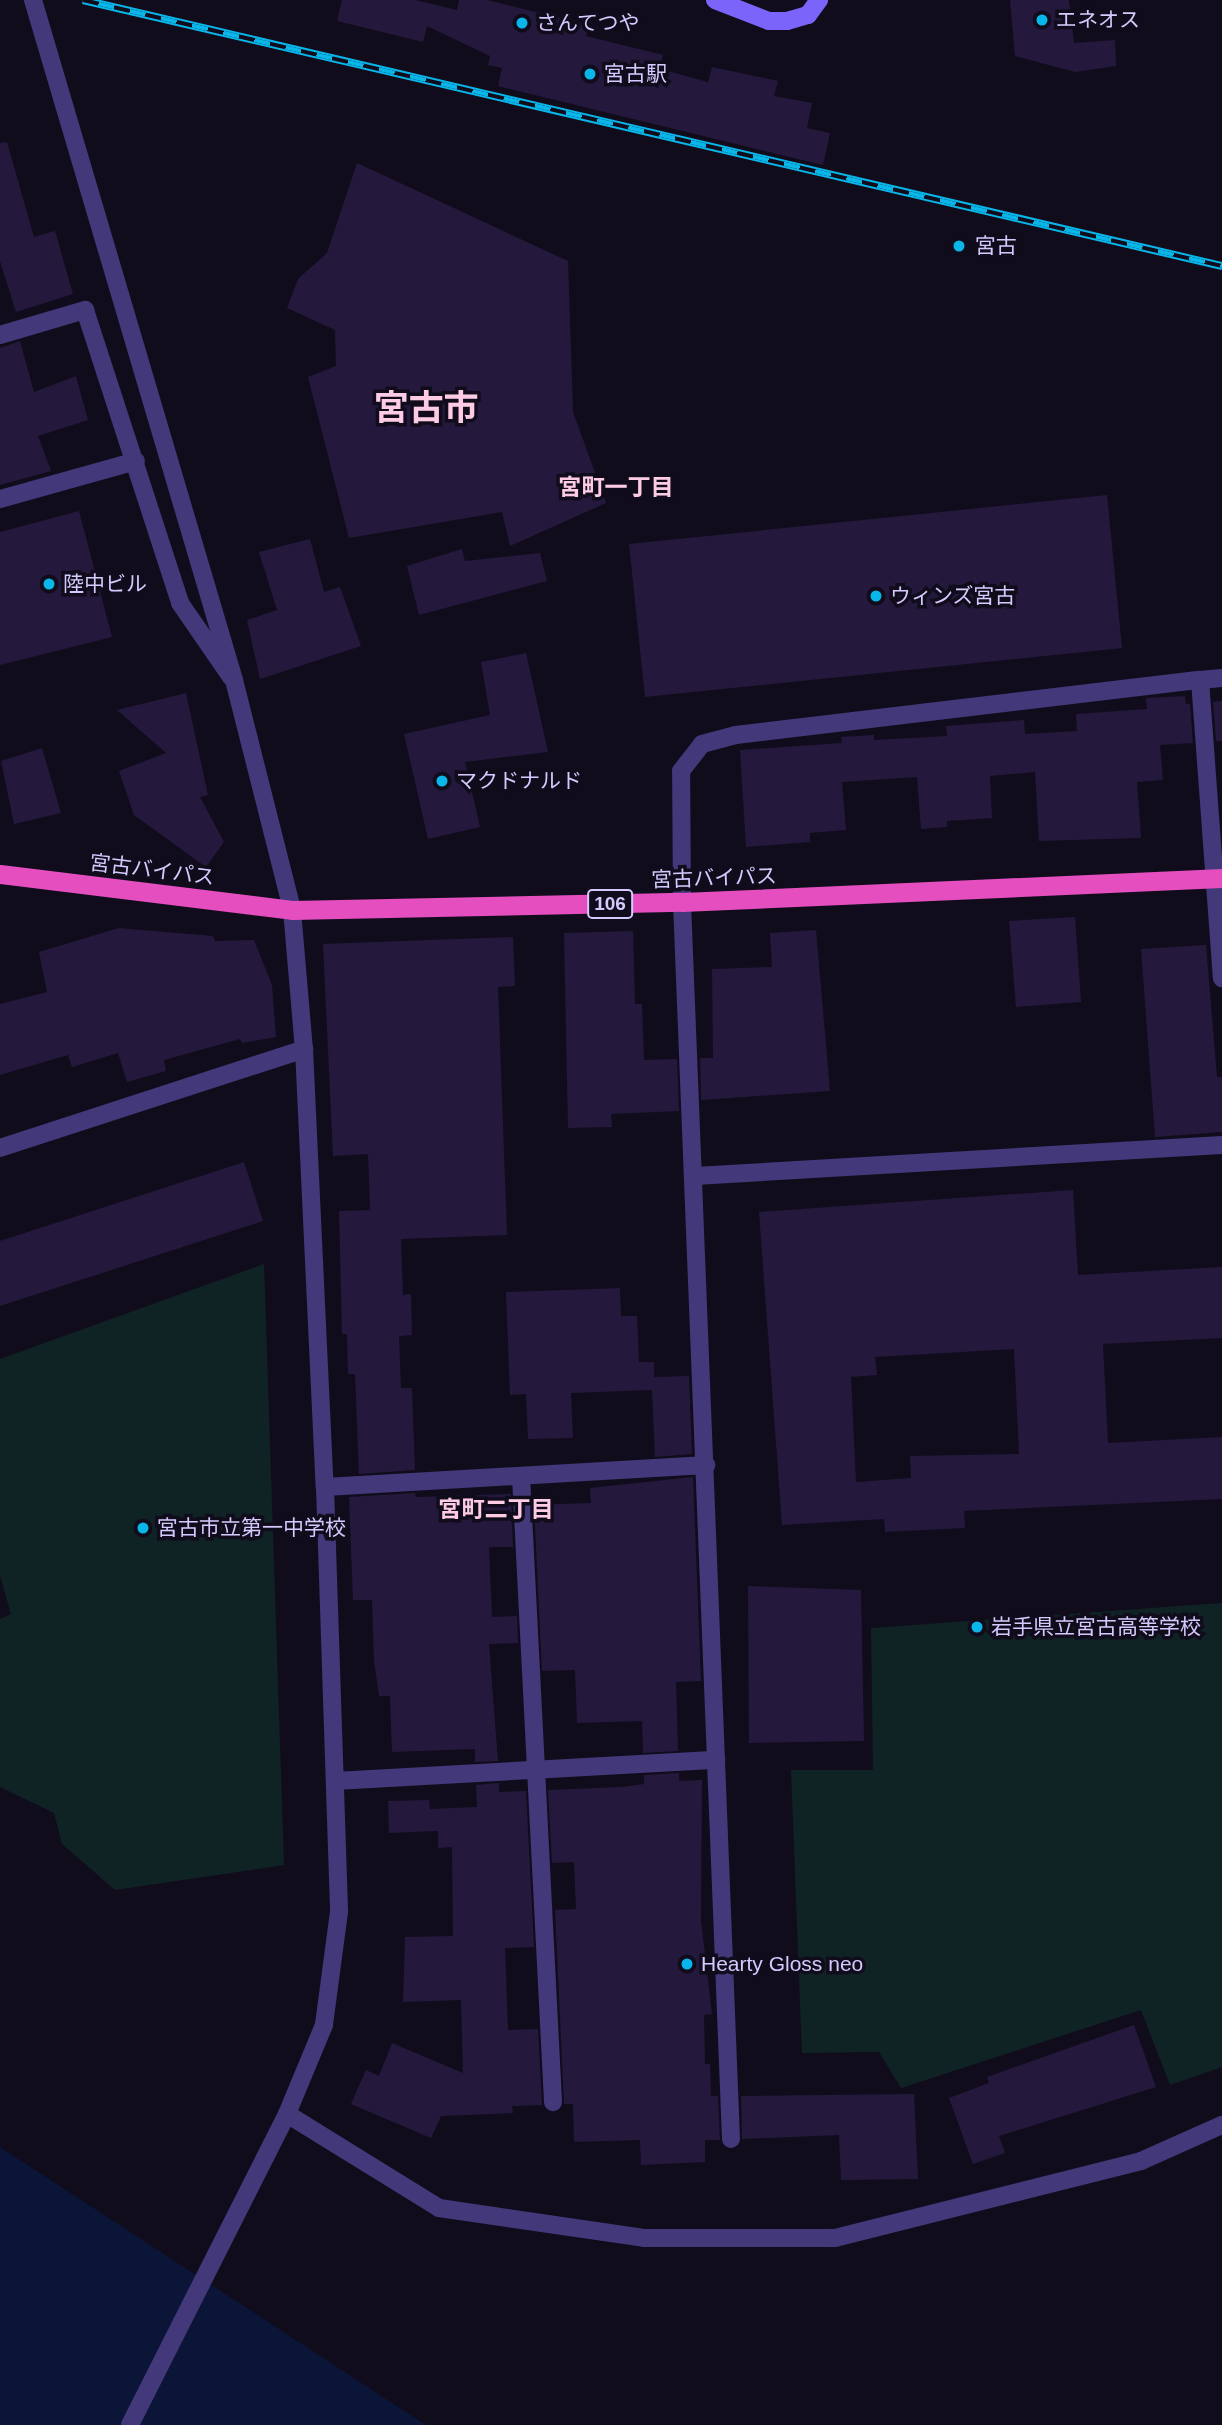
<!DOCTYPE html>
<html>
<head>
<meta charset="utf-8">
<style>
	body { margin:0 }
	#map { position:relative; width:1222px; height:2425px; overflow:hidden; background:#110c1c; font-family:Arial,"Noto Sans JP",sans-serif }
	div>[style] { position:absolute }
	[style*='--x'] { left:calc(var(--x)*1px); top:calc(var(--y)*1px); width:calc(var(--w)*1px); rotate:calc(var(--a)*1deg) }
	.green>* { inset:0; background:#0f2325 }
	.water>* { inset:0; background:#0a1537 }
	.building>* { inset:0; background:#24193c }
	.minor>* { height:18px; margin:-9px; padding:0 9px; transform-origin:9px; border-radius:9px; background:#433879 }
	.tertiary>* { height:18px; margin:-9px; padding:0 9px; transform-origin:9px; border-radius:9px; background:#433879 }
	.secondary>* { height:18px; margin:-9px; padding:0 9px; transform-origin:9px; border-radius:9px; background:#7a64f9 }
	.trunk>* { height:19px; margin:-9.5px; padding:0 9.5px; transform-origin:9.5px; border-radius:9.5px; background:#e44ebf }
	.rail>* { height:8px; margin-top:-4px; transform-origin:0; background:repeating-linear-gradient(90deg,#110c1c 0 16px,#09b6e9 0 32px); box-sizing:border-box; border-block:2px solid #09b6e9 }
	.dots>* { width:19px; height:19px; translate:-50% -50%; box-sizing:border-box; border:4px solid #110c1c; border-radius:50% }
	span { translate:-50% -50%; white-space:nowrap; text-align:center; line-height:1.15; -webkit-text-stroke:7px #110c1c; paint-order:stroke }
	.shield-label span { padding:2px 5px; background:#110c1c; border:2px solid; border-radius:5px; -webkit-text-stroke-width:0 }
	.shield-label { font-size:19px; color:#d5c9fd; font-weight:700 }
	.poi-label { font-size:21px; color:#d5c9fd }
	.left { translate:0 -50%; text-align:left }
	.street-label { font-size:21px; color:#d5c9fd }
	.neighbourhood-label { font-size:23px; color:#fdcbe4; font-weight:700 }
	.town-label { font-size:35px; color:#fdcbe4; font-weight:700 }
</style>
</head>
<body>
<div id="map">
	<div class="green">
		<div style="clip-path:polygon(264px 1264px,284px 1865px,115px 1890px,62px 1844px,54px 1813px,0 1787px,0 1619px,11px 1614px,0 1576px,0 1359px)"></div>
		<div style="clip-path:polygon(1222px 1603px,1222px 2067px,1170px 2085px,1141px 2010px,901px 2088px,879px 2052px,802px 2053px,791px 1770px,873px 1770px,871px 1628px)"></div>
	</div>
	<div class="water">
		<div style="clip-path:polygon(0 2147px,426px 2425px,0 2425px)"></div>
	</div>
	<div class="building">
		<div style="clip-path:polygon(342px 0,415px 0,457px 10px,459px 0,487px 0,589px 25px,586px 36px,663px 55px,660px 69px,708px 82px,712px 67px,778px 81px,774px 96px,812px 103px,807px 128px,830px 133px,823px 165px,498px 86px,502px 68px,488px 65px,490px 56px,427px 26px,423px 42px,337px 21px)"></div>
		<div style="clip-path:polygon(1010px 0,1069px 0,1074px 43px,1115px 40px,1116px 66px,1075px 72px,1015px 56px)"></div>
		<div style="clip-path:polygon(7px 142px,34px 237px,55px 231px,73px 294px,16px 312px,0 261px,0 143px)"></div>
		<div style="clip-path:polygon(357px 163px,568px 261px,573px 412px,606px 503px,510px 546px,502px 512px,349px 538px,308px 377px,336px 366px,335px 330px,287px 308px,298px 279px,327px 253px)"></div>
		<div style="clip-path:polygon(20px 341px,34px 392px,76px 376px,88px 420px,38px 436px,51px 471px,0 485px,0 348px)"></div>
		<div style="clip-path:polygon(1107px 495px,1122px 648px,645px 697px,629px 544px)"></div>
		<div style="clip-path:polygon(79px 511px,112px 637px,0 665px,0 532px)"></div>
		<div style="clip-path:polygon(310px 539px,324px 592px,340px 587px,361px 646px,260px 679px,247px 620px,277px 610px,259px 552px)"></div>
		<div style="clip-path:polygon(462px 549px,465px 561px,540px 553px,547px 581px,419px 615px,407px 566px)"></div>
		<div style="clip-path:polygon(526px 653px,548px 752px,465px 762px,480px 827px,428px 839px,404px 734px,490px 715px,481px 662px)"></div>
		<div style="clip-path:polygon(186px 693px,208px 795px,200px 797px,224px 842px,206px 867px,134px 815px,119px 771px,166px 753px,117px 710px)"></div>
		<div style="clip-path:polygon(1185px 696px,1186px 704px,1190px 704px,1193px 743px,1160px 745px,1163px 780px,1137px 782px,1141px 838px,1039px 841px,1035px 772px,990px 776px,992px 818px,947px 821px,947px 827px,921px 829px,917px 777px,842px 782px,846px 830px,810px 833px,810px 842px,746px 847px,740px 750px,842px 743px,841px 737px,874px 735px,874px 740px,947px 736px,946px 726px,1024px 720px,1025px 734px,1077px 731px,1076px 714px,1147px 709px,1146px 698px)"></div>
		<div style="clip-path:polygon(1222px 701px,1222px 741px,1216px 741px,1213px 702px)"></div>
		<div style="clip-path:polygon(42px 748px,61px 813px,14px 824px,1px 761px)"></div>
		<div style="clip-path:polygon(1075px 917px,1081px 1002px,1016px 1007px,1009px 921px)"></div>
		<div style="clip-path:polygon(119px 928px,213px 936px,215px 941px,254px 940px,272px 985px,276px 1037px,242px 1043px,240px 1039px,164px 1060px,166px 1071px,127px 1082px,118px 1053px,72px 1067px,68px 1055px,0 1075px,0 1004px,47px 992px,39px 952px)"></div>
		<div style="clip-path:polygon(816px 930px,830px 1091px,701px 1100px,700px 1058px,713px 1058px,712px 969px,772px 967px,770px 933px)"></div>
		<div style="clip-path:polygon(633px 931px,635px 1004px,642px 1004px,644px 1060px,677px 1059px,679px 1111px,611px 1114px,612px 1127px,568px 1128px,564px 933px)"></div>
		<div style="clip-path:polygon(513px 937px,515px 986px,498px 987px,507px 1235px,401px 1239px,403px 1295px,411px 1294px,412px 1335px,399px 1336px,401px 1388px,412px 1388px,415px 1470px,359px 1474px,355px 1374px,348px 1374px,347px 1334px,342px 1334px,339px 1211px,370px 1210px,368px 1154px,333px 1156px,323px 944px)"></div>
		<div style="clip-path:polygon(1206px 945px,1217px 1077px,1222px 1077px,1222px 1132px,1155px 1137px,1141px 949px)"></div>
		<div style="clip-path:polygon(244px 1162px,263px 1221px,0 1306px,0 1241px)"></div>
		<div style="clip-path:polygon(evenodd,1073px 1190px,1078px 1275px,1222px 1267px,1222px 1338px,1103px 1344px,1108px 1443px,1222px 1437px,1222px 1499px,964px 1511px,965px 1528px,885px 1532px,884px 1519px,782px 1525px,759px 1212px,1073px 1190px,1014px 1349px,1019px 1454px,910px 1456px,911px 1478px,856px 1482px,851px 1377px,877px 1375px,875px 1357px,1014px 1349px)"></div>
		<div style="clip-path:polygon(620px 1288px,621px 1316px,637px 1316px,639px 1362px,654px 1362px,654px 1377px,689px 1376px,692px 1454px,655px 1457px,652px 1390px,571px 1393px,573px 1438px,528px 1439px,526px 1394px,510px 1395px,506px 1292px)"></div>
		<div style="clip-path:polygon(693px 1477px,701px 1681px,676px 1682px,678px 1751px,643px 1753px,642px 1721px,577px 1723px,575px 1670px,542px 1671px,534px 1505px,591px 1503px,590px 1488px)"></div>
		<div style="clip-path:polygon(415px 1493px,416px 1497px,511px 1494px,513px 1547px,489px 1547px,492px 1617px,517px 1616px,518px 1643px,489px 1644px,498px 1761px,475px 1762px,475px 1749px,392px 1752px,390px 1696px,379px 1696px,374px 1661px,372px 1600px,353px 1600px,349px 1497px)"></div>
		<div style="clip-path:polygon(748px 1586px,861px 1590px,864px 1741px,749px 1743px)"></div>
		<div style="clip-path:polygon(679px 1773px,679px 1781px,702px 1780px,701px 1920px,712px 2014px,704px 2015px,705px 2064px,710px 2064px,711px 2096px,718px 2096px,720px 2140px,705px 2140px,705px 2162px,641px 2165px,640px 2140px,574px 2142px,573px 2104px,564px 2104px,555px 1910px,576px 1909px,574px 1862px,552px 1863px,548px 1790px,622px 1787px,644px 1784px,644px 1775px)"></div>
		<div style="clip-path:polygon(499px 1783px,499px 1792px,526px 1791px,534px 1947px,505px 1948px,508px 2030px,538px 2029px,542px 2105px,512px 2106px,513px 2113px,441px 2116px,431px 2138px,351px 2104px,366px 2070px,379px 2076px,392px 2043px,463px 2073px,461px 2000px,403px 2002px,405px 1937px,453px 1936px,452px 1847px,438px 1848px,438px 1831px,389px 1833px,388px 1801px,429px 1800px,430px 1809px,477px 1807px,476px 1785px)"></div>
		<div style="clip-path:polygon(1134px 2025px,1156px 2087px,999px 2136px,1005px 2153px,973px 2164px,949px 2098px,989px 2083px,987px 2077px)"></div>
		<div style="clip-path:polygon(914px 2094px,918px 2179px,841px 2180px,839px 2135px,742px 2139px,741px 2096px)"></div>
	</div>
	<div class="minor">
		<div style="--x:0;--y:335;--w:89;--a:-16.4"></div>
		<div style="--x:85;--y:310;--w:308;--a:72"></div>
		<div style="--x:180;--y:603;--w:90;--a:55.4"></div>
		<div style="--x:0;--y:499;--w:141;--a:-15.6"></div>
		<div style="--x:0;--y:1148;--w:320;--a:-18"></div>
		<div style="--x:695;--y:1176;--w:528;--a:-3.37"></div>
		<div style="--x:521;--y:1476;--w:627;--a:87.07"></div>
		<div style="--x:325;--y:1487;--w:382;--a:-3.3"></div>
		<div style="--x:335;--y:1781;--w:382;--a:-3.2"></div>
		<div style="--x:287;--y:2114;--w:179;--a:31.7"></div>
		<div style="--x:439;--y:2208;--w:207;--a:8.3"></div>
		<div style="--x:644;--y:2238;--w:191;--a:0"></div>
		<div style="--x:835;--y:2238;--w:316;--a:-14.1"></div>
		<div style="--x:1141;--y:2161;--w:89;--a:-24"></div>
		<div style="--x:731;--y:2139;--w:1238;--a:-92.27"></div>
		<div style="--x:682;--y:902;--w:131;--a:-90.4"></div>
		<div style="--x:681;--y:771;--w:34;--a:-52"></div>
		<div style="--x:702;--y:744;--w:35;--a:-15"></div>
		<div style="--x:736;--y:735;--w:467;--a:-6.8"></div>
		<div style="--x:1200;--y:680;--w:299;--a:85.8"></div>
	</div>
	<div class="tertiary">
		<div style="--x:33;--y:0;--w:709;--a:73.53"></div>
		<div style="--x:234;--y:680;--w:237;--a:75.8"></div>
		<div style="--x:292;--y:910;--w:140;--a:85.1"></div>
		<div style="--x:304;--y:1049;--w:439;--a:87.3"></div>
		<div style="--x:325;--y:1487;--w:425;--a:88.1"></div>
		<div style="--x:339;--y:1912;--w:114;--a:97.6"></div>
		<div style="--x:324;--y:2025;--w:96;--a:112.6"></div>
		<div style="--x:287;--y:2114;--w:348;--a:116.8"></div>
		<div style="--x:1200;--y:680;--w:22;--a:-5"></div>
	</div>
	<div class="secondary">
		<div style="--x:715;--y:0;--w:58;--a:21.3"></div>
		<div style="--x:769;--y:21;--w:18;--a:0"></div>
		<div style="--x:787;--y:21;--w:22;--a:-16"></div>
		<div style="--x:808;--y:15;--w:19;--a:-54"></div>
	</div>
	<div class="trunk">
		<div style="--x:0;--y:874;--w:294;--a:7"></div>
		<div style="--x:292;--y:910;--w:390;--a:-1.2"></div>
		<div style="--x:682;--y:902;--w:541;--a:-2.54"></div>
	</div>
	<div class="rail">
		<div style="--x:83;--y:0;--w:1170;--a:13.15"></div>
	</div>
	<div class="dots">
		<div style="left:1042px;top:20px;background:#09b6e9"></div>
		<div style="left:522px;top:23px;background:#09b6e9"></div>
		<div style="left:590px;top:74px;background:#09b6e9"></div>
		<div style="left:959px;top:246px;background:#09b6e9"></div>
		<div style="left:49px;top:584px;background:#09b6e9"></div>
		<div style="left:876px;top:596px;background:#09b6e9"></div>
		<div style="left:442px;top:781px;background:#09b6e9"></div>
		<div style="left:143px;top:1528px;background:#09b6e9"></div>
		<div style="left:977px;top:1627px;background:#09b6e9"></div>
		<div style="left:687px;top:1964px;background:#09b6e9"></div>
	</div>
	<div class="shield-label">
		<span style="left:610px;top:904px">106</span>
	</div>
	<div class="poi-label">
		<span class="left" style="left:1056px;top:20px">エネオス</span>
		<span class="left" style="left:536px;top:23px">さんてつや</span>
		<span class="left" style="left:604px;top:74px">宮古駅</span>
		<span class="left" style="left:975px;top:246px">宮古</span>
		<span class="left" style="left:63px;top:584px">陸中ビル</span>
		<span class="left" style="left:890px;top:596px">ウィンズ宮古</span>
		<span class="left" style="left:456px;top:781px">マクドナルド</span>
		<span class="left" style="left:157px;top:1528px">宮古市立第一中学校</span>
		<span class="left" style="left:991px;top:1627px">岩手県立宮古高等学校</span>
		<span class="left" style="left:701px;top:1964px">Hearty Gloss neo</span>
	</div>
	<div class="street-label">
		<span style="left:152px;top:870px;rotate:7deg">宮古バイパス</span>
		<span style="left:714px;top:878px;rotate:-2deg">宮古バイパス</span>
	</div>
	<div class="neighbourhood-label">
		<span style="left:616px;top:487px">宮町一丁目</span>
		<span style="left:496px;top:1509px">宮町二丁目</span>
	</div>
	<div class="town-label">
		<span style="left:426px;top:408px">宮古市</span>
	</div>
</div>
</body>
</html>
